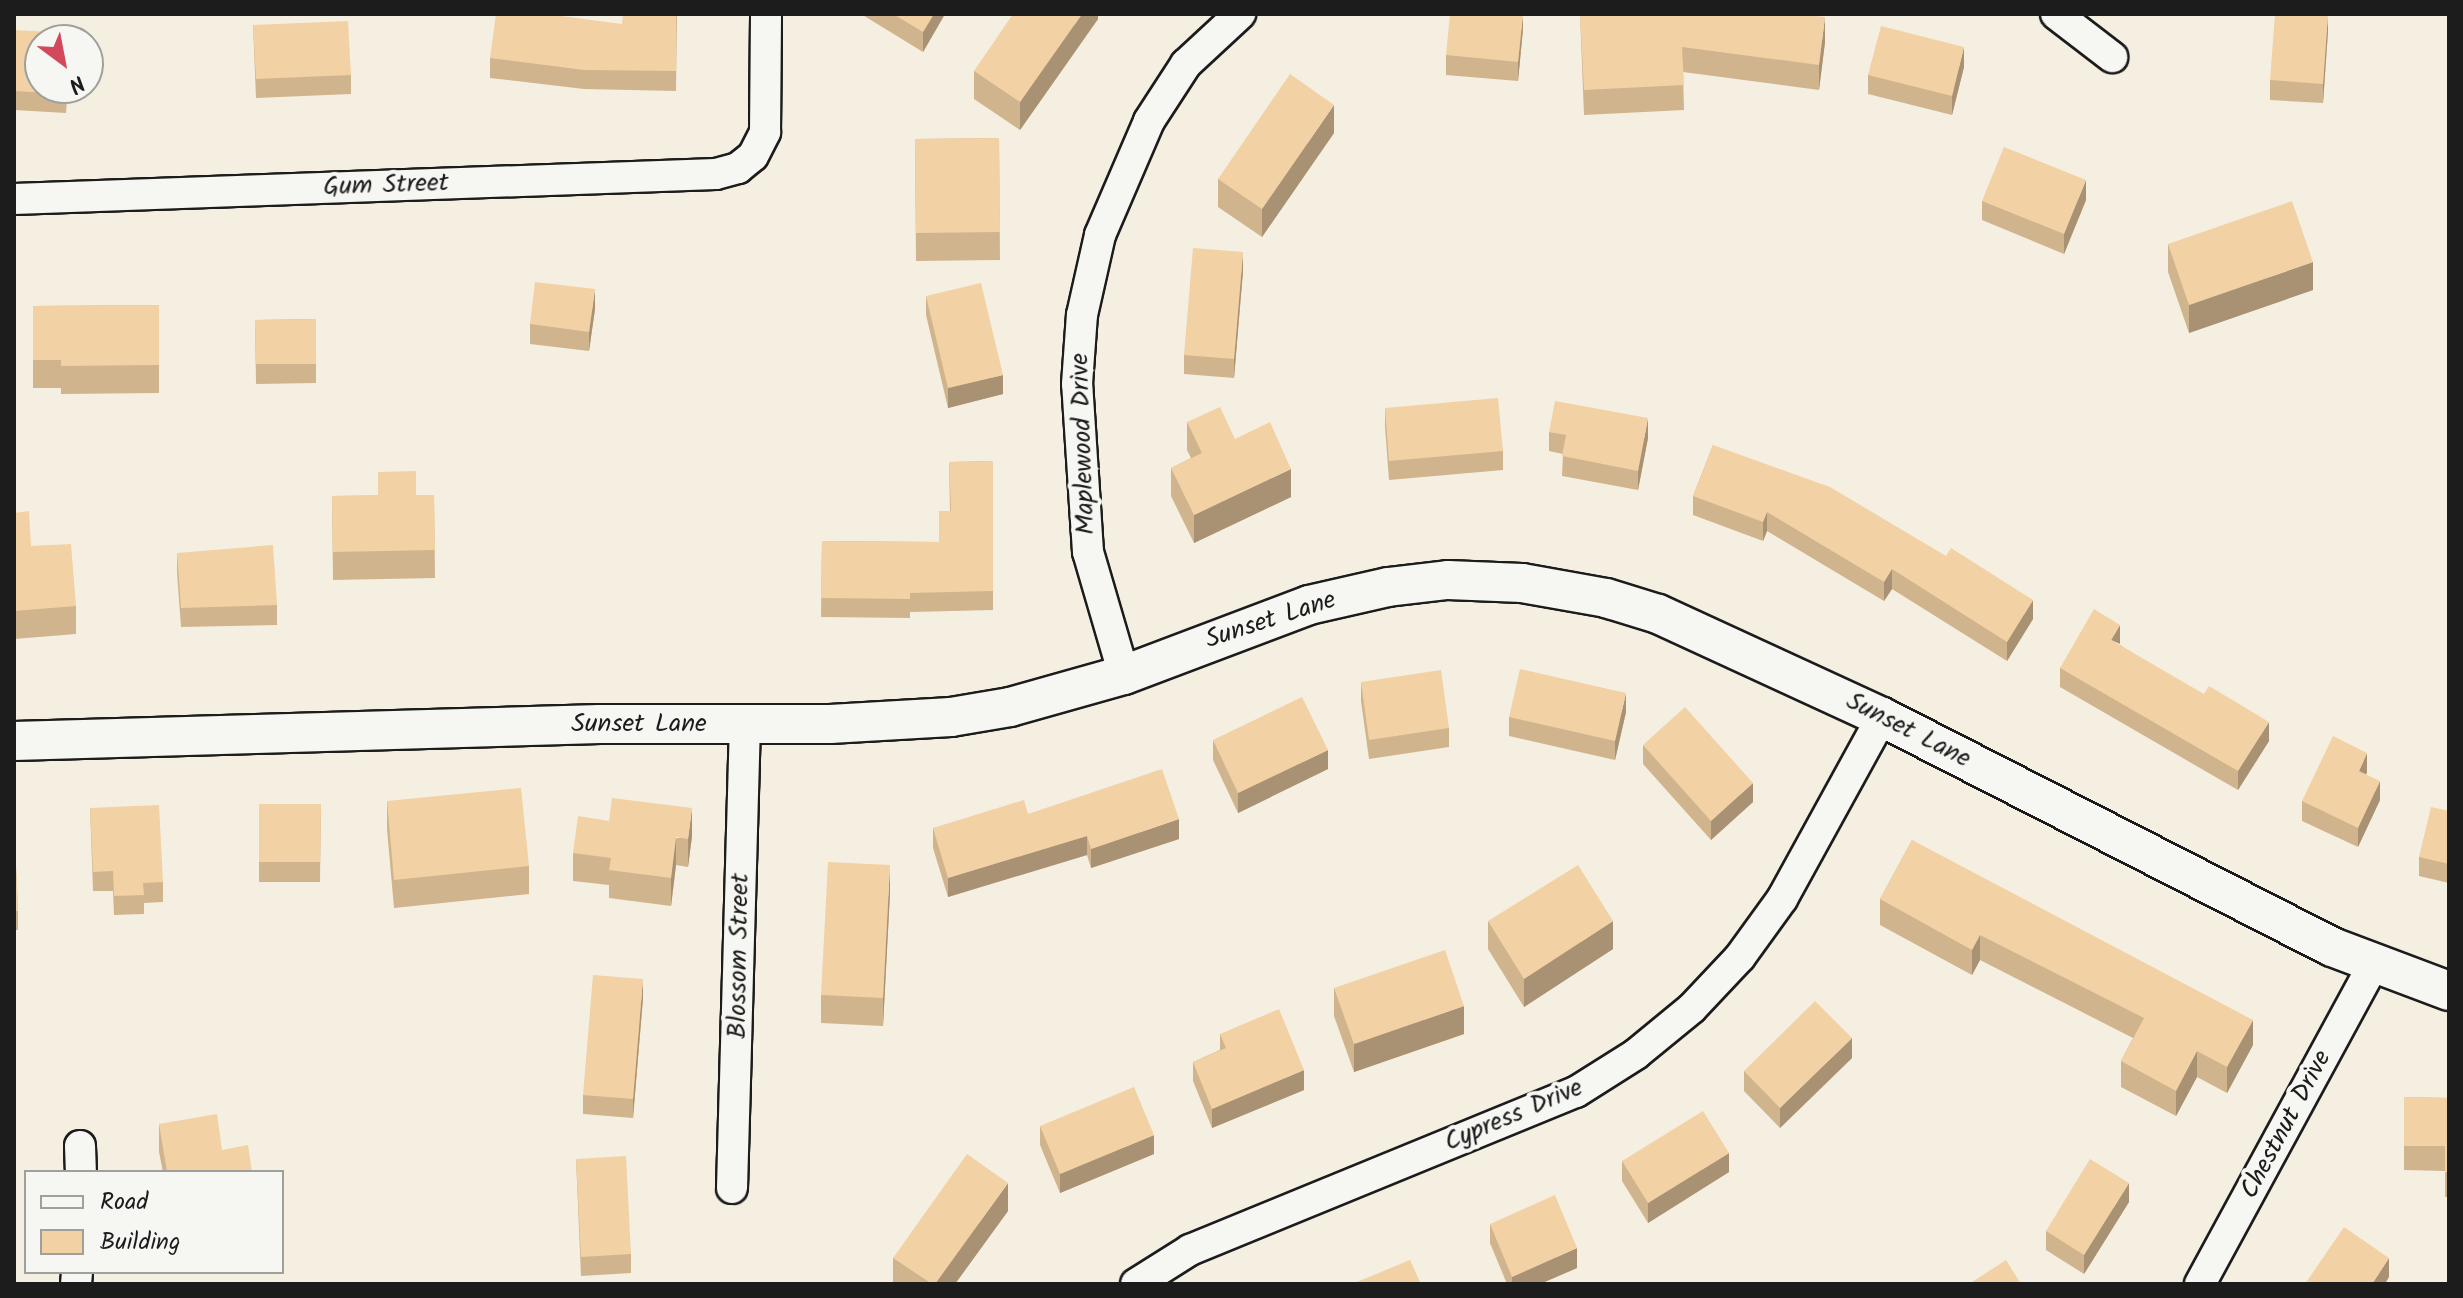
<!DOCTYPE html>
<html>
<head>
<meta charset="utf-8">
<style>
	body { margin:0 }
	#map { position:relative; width:2463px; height:1298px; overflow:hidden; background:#f5efe2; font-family:Kalam,sans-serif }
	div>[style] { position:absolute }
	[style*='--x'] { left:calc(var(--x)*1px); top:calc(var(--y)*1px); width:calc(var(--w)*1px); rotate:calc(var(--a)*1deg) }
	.roads { filter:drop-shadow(2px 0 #1c1c1c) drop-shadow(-2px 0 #1c1c1c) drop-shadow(0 2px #1c1c1c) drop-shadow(0 -2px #1c1c1c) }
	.minor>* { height:30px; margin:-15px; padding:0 15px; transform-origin:15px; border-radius:15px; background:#f6f6f2 }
	.tertiary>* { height:38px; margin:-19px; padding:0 19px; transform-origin:19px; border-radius:19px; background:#f6f6f2 }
	.wall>* { inset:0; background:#d0b48d }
	.shaded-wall>* { inset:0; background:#a99273 }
	.building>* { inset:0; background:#f2d1a4 }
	span { translate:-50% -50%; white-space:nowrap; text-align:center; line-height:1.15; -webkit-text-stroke:8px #f6f6f2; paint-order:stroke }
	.street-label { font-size:26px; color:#1c1c1c }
	.frame { position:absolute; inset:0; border:16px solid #1c1c1c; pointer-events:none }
	.legend { position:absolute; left:24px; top:1170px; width:260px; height:104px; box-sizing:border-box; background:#f6f6f2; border:2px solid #9f9f9c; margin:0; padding:10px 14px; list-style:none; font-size:24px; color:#1c1c1c }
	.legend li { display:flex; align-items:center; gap:16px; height:40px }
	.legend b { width:40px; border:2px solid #9f9f9c }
	.north { position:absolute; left:24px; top:24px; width:80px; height:80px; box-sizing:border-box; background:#f6f6f2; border:2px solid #9f9f9c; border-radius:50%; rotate:148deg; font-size:22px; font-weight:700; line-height:32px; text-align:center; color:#1c1c1c }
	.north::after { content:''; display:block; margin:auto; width:28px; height:36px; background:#d1495b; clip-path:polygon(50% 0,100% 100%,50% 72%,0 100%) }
</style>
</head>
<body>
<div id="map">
	<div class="roads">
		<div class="minor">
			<div style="--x:2056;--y:14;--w:71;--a:37.5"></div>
			<div style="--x:14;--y:199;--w:702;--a:-2.04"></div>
			<div style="--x:716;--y:174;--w:23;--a:-15"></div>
			<div style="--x:738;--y:168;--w:19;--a:-39"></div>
			<div style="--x:753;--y:156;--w:27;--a:-63"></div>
			<div style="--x:765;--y:132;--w:118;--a:-89.5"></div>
			<div style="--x:1124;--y:675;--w:128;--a:-106.3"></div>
			<div style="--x:1088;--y:552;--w:168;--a:-93.7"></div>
			<div style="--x:1077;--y:384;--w:69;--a:-85.9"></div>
			<div style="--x:1082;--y:315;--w:82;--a:-77.3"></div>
			<div style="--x:1100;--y:235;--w:124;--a:-66.7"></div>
			<div style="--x:1149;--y:121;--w:68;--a:-57"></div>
			<div style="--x:1186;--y:64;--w:74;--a:-42.8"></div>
			<div style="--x:80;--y:1146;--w:26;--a:88"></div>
			<div style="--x:732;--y:1188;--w:464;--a:-88.4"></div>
			<div style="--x:76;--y:1284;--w:12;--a:-85"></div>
			<div style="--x:1136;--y:1284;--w:64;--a:-32.2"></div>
			<div style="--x:1190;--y:1250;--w:417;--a:-22.3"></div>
			<div style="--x:1576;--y:1092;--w:71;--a:-32.3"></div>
			<div style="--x:1636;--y:1054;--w:72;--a:-39.4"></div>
			<div style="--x:1692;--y:1008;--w:70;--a:-46.7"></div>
			<div style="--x:1740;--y:957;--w:72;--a:-54.1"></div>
			<div style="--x:1782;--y:899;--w:208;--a:-61.2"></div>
			<div style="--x:2200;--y:1284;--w:362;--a:-61.5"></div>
		</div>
		<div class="tertiary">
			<div style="--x:14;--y:741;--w:586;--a:-1.66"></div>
			<div style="--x:600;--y:724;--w:230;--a:0"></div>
			<div style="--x:830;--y:724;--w:121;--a:-3.3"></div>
			<div style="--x:951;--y:717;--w:60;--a:-9.6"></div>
			<div style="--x:1010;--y:707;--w:118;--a:-15.7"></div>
			<div style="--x:1124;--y:675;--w:198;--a:-20.7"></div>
			<div style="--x:1309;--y:605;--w:81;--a:-12.8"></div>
			<div style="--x:1388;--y:587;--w:60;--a:-6.7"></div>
			<div style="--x:1448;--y:580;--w:74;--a:2.3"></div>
			<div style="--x:1522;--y:583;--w:85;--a:10.1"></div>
			<div style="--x:1606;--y:598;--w:54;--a:17.1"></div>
			<div style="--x:1658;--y:614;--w:247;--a:24.7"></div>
			<div style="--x:1882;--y:717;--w:505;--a:27.07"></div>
			<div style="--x:2332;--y:947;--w:125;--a:20.6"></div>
		</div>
	</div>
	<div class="wall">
		<div style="clip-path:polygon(677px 14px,676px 91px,584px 89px,490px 78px,490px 58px,622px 24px)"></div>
		<div style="clip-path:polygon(861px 14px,945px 14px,923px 52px)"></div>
		<div style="clip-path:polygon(1098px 14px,1098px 19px,1020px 130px,974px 99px,974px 71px)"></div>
		<div style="clip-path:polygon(1580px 14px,1825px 42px,1819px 90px,1683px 72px,1684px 110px,1584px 115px)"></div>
		<div style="clip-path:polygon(253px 25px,351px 75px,351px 94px,256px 98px)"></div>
		<div style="clip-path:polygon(1523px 29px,1518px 81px,1446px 75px,1446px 55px)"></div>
		<div style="clip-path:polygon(14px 30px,40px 88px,68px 88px,66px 113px,14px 110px)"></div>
		<div style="clip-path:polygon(2328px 31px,2323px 103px,2270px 100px,2270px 80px)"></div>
		<div style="clip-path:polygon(1964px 67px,1952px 115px,1868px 94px,1868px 75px)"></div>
		<div style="clip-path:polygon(1334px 133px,1262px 237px,1218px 207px,1218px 179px)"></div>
		<div style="clip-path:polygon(999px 138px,1000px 260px,916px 261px,915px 139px)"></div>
		<div style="clip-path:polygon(2086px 200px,2064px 254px,1982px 220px,1982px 201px)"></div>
		<div style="clip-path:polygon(2168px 244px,2313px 290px,2189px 333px,2168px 272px)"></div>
		<div style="clip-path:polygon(1243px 271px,1234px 378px,1184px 374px,1184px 355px)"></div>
		<div style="clip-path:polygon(926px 296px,1003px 394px,948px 408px,926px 315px)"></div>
		<div style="clip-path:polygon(159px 305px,159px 393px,61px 394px,61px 388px,33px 388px,33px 306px)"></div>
		<div style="clip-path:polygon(595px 309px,589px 351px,530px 344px,530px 324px)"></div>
		<div style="clip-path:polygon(316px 319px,316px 383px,256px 384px,255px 320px)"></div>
		<div style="clip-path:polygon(1385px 408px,1503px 451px,1503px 470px,1389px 480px,1385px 427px)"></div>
		<div style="clip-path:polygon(1187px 422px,1235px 439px,1291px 497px,1194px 543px,1171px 496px,1171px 468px,1191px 458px,1187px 450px)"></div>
		<div style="clip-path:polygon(1549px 432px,1648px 438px,1638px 490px,1562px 476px,1563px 454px,1549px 451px)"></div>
		<div style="clip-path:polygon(1713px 445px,2033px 619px,2007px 661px,1892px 589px,1884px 601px,1767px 531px,1763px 541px,1693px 515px,1693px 496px)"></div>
		<div style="clip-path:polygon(993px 461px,993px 610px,910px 612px,910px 618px,821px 617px,822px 541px,939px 542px,950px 511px,949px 462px)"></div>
		<div style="clip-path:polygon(434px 495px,435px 578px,333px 580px,332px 496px)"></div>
		<div style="clip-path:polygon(14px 513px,31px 546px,76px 606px,76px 634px,14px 639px)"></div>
		<div style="clip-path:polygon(177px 553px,277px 605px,277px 625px,181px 627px,177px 573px)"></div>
		<div style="clip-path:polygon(2120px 645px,2269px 741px,2238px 790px,2060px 687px,2060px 668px)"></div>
		<div style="clip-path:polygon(1361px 682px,1449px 728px,1449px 747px,1369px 759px,1361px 701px)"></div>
		<div style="clip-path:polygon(1626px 712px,1615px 760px,1509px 736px,1509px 717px)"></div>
		<div style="clip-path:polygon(1213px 740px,1328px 769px,1238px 813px,1213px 760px)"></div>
		<div style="clip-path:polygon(1643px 745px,1753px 802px,1711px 840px,1643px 764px)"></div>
		<div style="clip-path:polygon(2367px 772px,2366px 774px,2380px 800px,2358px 847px,2302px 821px,2302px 801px)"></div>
		<div style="clip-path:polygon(387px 801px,529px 866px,529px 894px,394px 908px,387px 829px)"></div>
		<div style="clip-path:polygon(259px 804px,321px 804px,320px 882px,259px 882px)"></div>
		<div style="clip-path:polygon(90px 808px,163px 882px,163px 902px,144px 903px,144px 914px,114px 915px,113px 891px,93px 891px)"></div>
		<div style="clip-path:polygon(2449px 811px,2449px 883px,2419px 876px,2419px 857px)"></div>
		<div style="clip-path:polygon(1028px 814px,1179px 839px,1091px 868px,1087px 855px,948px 897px,933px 848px,933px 828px)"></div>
		<div style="clip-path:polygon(14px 819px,18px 911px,18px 930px,14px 930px)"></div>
		<div style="clip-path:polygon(692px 836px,688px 867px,676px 865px,671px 906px,609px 898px,609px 885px,573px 881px,573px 853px)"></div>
		<div style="clip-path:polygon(1912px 840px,2253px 1045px,2227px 1093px,2197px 1077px,2176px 1116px,2121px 1087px,2121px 1061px,2133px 1038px,1980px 960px,1972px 975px,1880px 925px,1880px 899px)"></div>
		<div style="clip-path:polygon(890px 893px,883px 1026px,821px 1023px,821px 995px)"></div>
		<div style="clip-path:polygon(1488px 921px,1613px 949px,1524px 1007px,1488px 949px)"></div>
		<div style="clip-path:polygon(1334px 988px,1464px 1034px,1354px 1072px,1334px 1016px)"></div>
		<div style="clip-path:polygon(643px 998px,633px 1118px,583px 1114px,583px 1095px)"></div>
		<div style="clip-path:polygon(1220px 1034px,1304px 1090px,1212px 1128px,1193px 1081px,1193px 1062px,1220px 1050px)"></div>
		<div style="clip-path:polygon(1852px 1058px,1780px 1128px,1744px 1091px,1744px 1071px)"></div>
		<div style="clip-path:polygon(2449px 1088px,2449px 1197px,2445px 1197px,2445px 1171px,2404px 1170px,2404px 1097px,2449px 1098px)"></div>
		<div style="clip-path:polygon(159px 1124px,222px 1150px,252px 1172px,163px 1172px,159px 1152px)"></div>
		<div style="clip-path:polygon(1040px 1126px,1154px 1154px,1060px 1193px,1040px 1145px)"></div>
		<div style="clip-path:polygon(576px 1159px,631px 1254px,631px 1273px,581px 1276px)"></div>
		<div style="clip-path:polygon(1622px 1161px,1729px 1172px,1648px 1223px,1622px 1181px)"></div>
		<div style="clip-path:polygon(2129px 1202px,2084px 1274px,2046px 1250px,2046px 1231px)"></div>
		<div style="clip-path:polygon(1008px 1211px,955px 1284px,893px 1284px,893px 1258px)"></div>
		<div style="clip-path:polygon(1490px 1224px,1577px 1268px,1540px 1284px,1507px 1284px,1490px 1243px)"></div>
	</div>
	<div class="shaded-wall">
		<div style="clip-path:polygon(934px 14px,945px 14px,923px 52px,923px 32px)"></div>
		<div style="clip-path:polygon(1082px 14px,1098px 14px,1098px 19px,1020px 130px,1020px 102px)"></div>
		<div style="clip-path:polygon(1523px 14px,1523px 29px,1518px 81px,1518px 62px)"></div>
		<div style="clip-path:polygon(2328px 14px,2328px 31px,2323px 103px,2323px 84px)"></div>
		<div style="clip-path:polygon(1825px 17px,1825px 42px,1819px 90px,1819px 65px)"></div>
		<div style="clip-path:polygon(1964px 47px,1964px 67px,1952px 115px,1952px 96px)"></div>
		<div style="clip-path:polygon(1334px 105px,1334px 133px,1262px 237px,1262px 209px)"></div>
		<div style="clip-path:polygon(2086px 180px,2086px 200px,2064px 254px,2064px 234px)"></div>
		<div style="clip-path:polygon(1243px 252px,1243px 271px,1234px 378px,1234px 359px)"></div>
		<div style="clip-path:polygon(2313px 262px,2313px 290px,2189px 333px,2189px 305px)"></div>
		<div style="clip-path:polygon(595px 289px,595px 309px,589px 351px,589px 332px)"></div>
		<div style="clip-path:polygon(1003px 375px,1003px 394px,948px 408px,948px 388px)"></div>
		<div style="clip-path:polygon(1648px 418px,1648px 438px,1638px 490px,1638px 471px)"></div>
		<div style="clip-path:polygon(1291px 469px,1291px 497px,1194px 543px,1194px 515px)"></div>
		<div style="clip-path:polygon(1767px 512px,1767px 531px,1763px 541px,1763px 522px)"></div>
		<div style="clip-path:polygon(1892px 569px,1892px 589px,1884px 601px,1884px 582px)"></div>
		<div style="clip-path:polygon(2033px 600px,2033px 619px,2007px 661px,2007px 642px)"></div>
		<div style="clip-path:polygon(2120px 625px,2120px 644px,2111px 640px)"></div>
		<div style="clip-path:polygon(1626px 693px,1626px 712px,1615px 760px,1615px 741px)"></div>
		<div style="clip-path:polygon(2269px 722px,2269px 741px,2238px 790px,2238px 771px)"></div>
		<div style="clip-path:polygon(1328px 750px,1328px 769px,1238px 813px,1238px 793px)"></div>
		<div style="clip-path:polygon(2367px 753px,2367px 772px,2359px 790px,2359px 771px)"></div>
		<div style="clip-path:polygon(2380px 781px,2380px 800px,2358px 847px,2358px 828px)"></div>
		<div style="clip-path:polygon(1753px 783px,1753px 802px,1711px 840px,1711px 821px)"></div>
		<div style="clip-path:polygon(692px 808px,692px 836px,688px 867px,688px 839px)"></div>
		<div style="clip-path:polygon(1179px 819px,1179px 839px,1091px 868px,1091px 849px)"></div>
		<div style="clip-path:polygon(1087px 836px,1087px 855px,948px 897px,948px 878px)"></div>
		<div style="clip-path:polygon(676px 837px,676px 865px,671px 906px,671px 878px)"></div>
		<div style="clip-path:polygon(890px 865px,890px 893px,883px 1026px,883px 998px)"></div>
		<div style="clip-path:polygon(1613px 921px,1613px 949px,1524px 1007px,1524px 979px)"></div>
		<div style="clip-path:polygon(1980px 935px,1980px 960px,1972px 975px,1972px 950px)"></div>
		<div style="clip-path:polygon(643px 979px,643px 998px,633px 1118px,633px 1099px)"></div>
		<div style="clip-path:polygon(1464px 1006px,1464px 1034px,1354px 1072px,1354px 1044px)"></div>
		<div style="clip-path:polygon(2253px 1020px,2253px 1045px,2227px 1093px,2227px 1067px)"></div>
		<div style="clip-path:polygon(1852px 1038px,1852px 1058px,1780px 1128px,1780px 1108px)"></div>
		<div style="clip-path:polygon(2197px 1051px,2197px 1077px,2176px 1116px,2176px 1091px)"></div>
		<div style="clip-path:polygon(1304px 1070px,1304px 1090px,1212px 1128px,1212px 1109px)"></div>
		<div style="clip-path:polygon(1154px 1135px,1154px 1154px,1060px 1193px,1060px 1174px)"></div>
		<div style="clip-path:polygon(1729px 1153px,1729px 1172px,1648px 1223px,1648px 1203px)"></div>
		<div style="clip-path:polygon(1008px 1183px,1008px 1211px,955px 1284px,935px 1284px)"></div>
		<div style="clip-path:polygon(2129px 1183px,2129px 1202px,2084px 1274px,2084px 1255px)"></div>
		<div style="clip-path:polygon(1577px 1248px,1577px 1268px,1540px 1284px,1512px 1284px,1512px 1277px)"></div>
		<div style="clip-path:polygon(2389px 1258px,2389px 1277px,2385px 1284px,2372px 1284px)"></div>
	</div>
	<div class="building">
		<div style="clip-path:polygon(496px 14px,546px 14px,622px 24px,623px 14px,676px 14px,676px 71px,584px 70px,490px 58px)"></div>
		<div style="clip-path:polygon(893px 14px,934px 14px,923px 32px)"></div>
		<div style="clip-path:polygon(1013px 14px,1082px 14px,1020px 102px,974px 71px)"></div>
		<div style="clip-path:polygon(1450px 14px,1523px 14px,1518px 62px,1446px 55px)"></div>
		<div style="clip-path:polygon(1580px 14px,1798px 14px,1825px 17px,1819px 65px,1682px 47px,1684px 85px,1584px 90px)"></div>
		<div style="clip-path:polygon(2275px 14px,2328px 14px,2323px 84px,2270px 80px)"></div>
		<div style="clip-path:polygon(348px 21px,351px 75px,256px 79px,253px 25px)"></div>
		<div style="clip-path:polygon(1881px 26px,1964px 47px,1952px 96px,1868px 75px)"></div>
		<div style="clip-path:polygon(14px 30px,70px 33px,70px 40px,40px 40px,40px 88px,67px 88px,66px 94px,14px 91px)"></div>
		<div style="clip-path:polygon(1290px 74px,1334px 105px,1262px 209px,1218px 179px)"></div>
		<div style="clip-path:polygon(999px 138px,1000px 232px,916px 233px,915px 139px)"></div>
		<div style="clip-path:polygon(2004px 147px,2086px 180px,2064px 234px,1982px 201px)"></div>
		<div style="clip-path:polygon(2292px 201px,2313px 262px,2189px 305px,2168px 244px)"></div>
		<div style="clip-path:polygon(1193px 248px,1243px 252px,1234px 359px,1184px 355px)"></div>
		<div style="clip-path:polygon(535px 282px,595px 289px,589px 332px,530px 324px)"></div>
		<div style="clip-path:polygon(981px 283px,1003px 375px,948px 388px,926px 296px)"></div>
		<div style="clip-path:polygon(159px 305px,159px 365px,61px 366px,61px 360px,33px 360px,33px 306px)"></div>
		<div style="clip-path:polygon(316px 319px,316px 364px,256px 364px,255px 320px)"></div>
		<div style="clip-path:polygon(1498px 398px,1503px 451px,1389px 461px,1385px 408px)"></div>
		<div style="clip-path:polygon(1555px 401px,1648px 418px,1638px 471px,1562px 456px,1566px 435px,1549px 432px)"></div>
		<div style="clip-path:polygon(1220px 407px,1235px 439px,1270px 422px,1291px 469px,1194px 515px,1171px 468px,1202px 453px,1187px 422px)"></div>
		<div style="clip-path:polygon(1713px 445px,1830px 487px,1946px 556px,1951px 548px,2033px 600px,2007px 642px,1892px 569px,1884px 582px,1767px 512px,1763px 522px,1693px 496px)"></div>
		<div style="clip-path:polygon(993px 461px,993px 591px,910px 593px,910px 599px,821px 598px,822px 541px,939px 542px,939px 511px,951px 511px,949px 462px)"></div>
		<div style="clip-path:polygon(416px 471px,416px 495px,434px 495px,435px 550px,333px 552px,332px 496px,378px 495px,378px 472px)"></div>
		<div style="clip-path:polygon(29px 511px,31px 546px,71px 544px,76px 606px,14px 611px,14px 513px)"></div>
		<div style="clip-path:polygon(273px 545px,277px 605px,181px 608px,177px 553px)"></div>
		<div style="clip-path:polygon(2094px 609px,2120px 625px,2111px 640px,2204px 694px,2209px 686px,2269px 722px,2238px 771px,2060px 668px)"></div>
		<div style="clip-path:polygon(1520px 669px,1626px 693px,1615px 741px,1509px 717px)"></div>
		<div style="clip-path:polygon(1441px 670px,1449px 728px,1369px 740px,1361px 682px)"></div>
		<div style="clip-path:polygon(1302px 697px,1328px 750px,1238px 793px,1213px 740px)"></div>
		<div style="clip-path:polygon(1685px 707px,1753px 783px,1711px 821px,1643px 745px)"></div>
		<div style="clip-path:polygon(2333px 736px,2367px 753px,2359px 771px,2380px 781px,2358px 828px,2302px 801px)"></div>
		<div style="clip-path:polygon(1162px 769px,1179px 819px,1091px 849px,1087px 836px,948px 878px,933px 828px,1024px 800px,1028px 814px)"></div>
		<div style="clip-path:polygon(521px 788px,529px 866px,394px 880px,387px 801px)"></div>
		<div style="clip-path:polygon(612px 798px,692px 808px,688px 839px,676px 837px,671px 878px,609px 870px,611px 858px,573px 853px,578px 816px,609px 821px)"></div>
		<div style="clip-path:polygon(259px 804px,321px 804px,320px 862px,259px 862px)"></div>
		<div style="clip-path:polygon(159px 805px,163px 882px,143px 883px,144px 895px,114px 896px,113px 871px,93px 872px,90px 808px)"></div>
		<div style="clip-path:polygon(2431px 807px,2449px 811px,2449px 864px,2419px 857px)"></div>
		<div style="clip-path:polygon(14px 819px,18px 911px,14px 911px)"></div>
		<div style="clip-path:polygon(1912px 840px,2253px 1020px,2227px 1067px,2197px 1051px,2176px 1091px,2121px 1061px,2144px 1018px,1980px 935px,1972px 950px,1880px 899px)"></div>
		<div style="clip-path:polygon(828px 862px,890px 865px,883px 998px,821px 995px)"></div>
		<div style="clip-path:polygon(1578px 865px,1613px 921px,1524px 979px,1488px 921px)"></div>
		<div style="clip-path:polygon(1445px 950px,1464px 1006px,1354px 1044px,1334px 988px)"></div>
		<div style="clip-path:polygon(593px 975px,643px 979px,633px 1099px,583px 1095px)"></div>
		<div style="clip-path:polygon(1815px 1001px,1852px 1038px,1780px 1108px,1744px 1071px)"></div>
		<div style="clip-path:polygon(1279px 1009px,1304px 1070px,1212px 1109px,1193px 1062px,1226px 1048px,1220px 1034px)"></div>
		<div style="clip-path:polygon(1134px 1087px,1154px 1135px,1060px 1174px,1040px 1126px)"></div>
		<div style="clip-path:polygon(2449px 1088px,2449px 1172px,2445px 1172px,2445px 1146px,2404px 1146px,2404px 1097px,2449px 1098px)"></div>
		<div style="clip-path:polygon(1703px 1111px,1729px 1153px,1648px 1203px,1622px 1161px)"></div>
		<div style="clip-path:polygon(217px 1114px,222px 1150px,248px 1145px,252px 1172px,167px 1172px,159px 1124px)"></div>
		<div style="clip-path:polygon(967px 1154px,1008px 1183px,935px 1284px,932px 1284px,893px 1258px)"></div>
		<div style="clip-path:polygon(626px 1156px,631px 1254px,581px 1257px,576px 1159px)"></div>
		<div style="clip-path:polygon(2090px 1159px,2129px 1183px,2084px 1255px,2046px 1231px)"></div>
		<div style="clip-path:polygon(1555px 1195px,1577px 1248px,1512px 1277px,1490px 1224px)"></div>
		<div style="clip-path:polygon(2344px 1227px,2389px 1258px,2372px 1284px,2305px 1284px)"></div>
		<div style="clip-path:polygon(1410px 1260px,1421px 1284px,1352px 1284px)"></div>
		<div style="clip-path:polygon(2006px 1260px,2021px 1284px,1969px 1284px)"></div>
	</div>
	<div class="street-label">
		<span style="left:386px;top:186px;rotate:-2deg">Gum Street</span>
		<span style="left:1084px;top:444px;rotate:-92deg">Maplewood Drive</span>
		<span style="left:1271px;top:621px;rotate:-18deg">Sunset Lane</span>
		<span style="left:639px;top:725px">Sunset Lane</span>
		<span style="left:1908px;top:731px;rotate:27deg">Sunset Lane</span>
		<span style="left:740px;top:956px;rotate:-89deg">Blossom Street</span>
		<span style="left:1514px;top:1116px;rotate:-23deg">Cypress Drive</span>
		<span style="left:2287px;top:1125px;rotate:-62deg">Chestnut Drive</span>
	</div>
	<div class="frame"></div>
	<ul class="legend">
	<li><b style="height:10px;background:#f6f6f2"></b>Road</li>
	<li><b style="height:22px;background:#f2d1a4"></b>Building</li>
	</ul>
	<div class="north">N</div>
</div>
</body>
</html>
